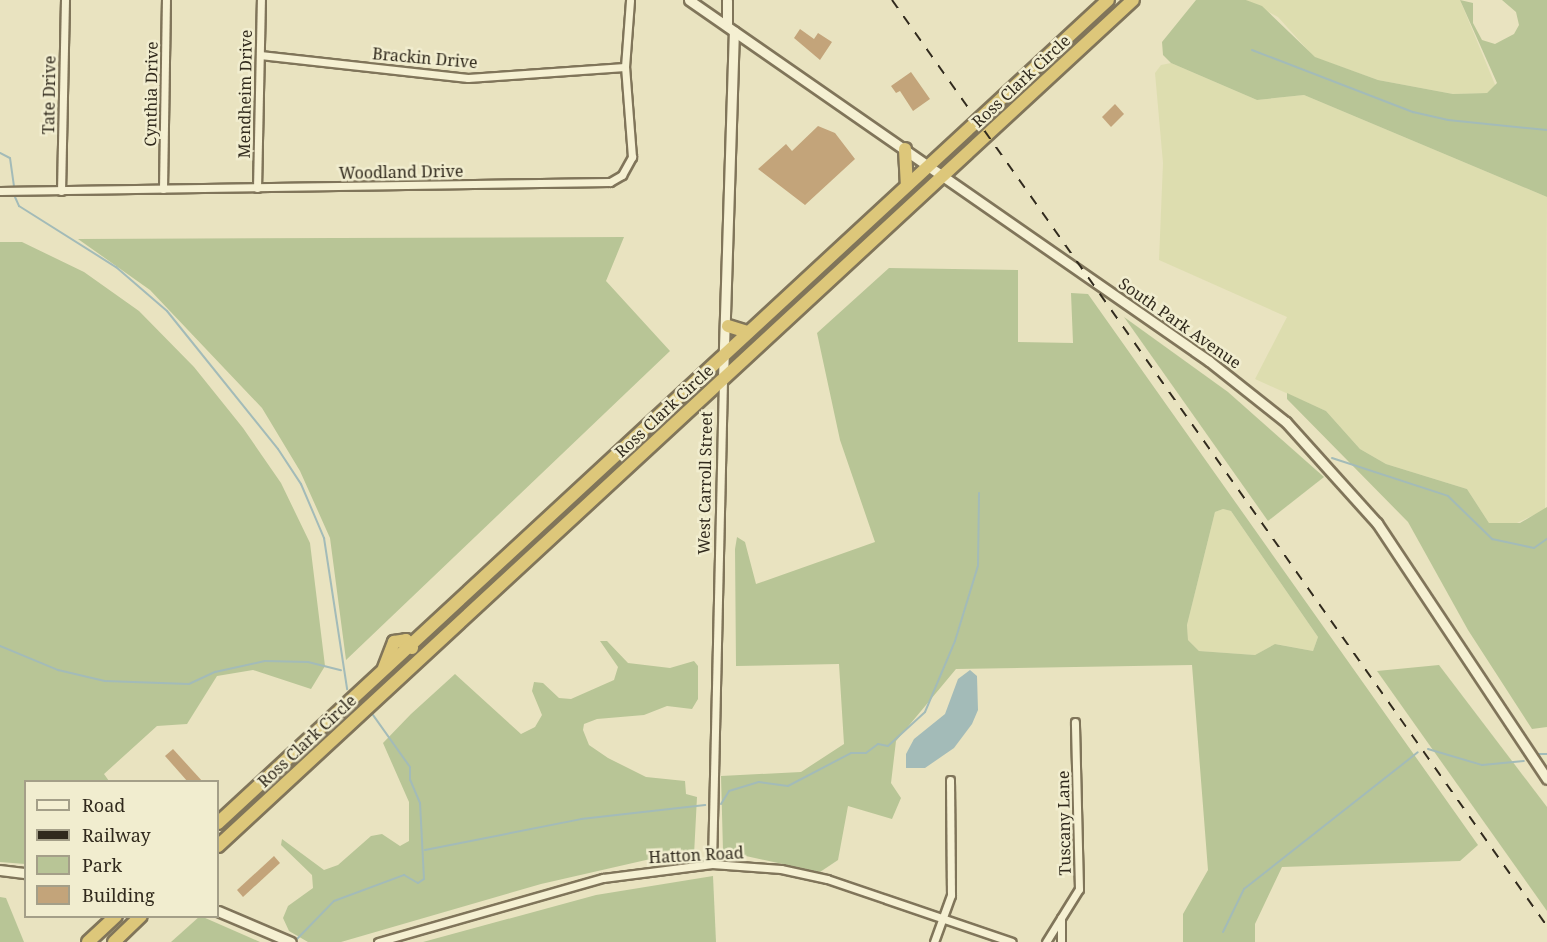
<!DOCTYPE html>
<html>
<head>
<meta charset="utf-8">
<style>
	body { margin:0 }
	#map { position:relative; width:1547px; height:942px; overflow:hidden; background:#e9e3c0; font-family:"Noto Serif",serif }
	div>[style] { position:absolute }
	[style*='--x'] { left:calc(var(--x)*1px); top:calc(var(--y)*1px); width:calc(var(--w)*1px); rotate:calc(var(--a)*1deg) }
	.farmland>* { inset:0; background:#ddddaf }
	.green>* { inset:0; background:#b8c596 }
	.water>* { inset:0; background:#a3bbb8 }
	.stream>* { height:2px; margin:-1px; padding:0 1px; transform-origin:1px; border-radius:1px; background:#a3bbb8 }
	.building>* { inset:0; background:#c3a47a }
	.roads { filter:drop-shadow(2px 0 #80755a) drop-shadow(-2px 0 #80755a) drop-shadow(0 2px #80755a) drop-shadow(0 -2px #80755a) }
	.minor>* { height:7px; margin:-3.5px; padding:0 3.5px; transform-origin:3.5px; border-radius:3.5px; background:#f5f0d2 }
	.tertiary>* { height:9px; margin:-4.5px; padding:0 4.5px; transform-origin:4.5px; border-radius:4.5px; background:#f5f0d2 }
	.trunk>* { height:12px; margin:-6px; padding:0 6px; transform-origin:6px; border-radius:6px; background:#ddc77a }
	.rail>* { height:2px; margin-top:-1px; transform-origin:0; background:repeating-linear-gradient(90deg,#312a1d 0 10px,transparent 0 20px) }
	span { translate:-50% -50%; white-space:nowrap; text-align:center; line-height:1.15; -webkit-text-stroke:5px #f1edcf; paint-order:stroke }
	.street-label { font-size:16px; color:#312a1d }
	.legend { position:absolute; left:24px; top:780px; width:195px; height:138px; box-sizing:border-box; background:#f1edcf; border:2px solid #a49f88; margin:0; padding:8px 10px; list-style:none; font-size:18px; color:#312a1d }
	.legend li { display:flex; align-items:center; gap:12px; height:30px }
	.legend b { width:30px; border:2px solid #a49f88 }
</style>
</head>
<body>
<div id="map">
	<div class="farmland">
		<div style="clip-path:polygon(1246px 0,1460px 0,1496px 87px,1487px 93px,1453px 94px,1378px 80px,1314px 57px,1278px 17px)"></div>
		<div style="clip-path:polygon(1171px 63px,1257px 100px,1304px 95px,1547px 197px,1545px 510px,1510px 526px,1489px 523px,1467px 489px,1386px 464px,1360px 449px,1326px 411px,1255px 379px,1287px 317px,1159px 260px,1163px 163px,1155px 73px,1161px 65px)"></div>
		<div style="clip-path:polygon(1223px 509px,1231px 511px,1318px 637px,1313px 651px,1276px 644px,1255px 655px,1199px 651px,1188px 640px,1187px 625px,1215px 512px)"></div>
	</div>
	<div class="green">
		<div style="clip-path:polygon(1196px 0,1246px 0,1262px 6px,1315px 57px,1378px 80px,1453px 94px,1487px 93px,1497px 83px,1460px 0,1473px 3px,1473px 23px,1482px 40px,1495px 44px,1514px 34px,1519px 25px,1516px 12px,1502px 0,1547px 0,1547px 197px,1304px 95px,1257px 100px,1171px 63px,1163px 55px,1162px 42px)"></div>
		<div style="clip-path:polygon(624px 237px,606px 281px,670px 351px,346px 660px,330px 538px,300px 471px,262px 408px,150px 290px,78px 239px)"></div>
		<div style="clip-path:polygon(0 242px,22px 242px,84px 272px,139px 311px,194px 367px,243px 428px,281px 483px,310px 543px,325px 666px,311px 689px,253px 670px,217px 676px,187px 724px,157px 726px,104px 774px,109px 781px,26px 782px,25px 864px,0 862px)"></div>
		<div style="clip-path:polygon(evenodd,889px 268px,1018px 270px,1018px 342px,1073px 343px,1071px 293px,1088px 294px,1478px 845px,1460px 861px,1282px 867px,1255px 924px,1255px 942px,1183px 942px,1183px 914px,1208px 870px,1192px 665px,956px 669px,896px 741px,891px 783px,901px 798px,892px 819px,848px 806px,838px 860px,820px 872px,723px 851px,721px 776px,801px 772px,844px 744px,839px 664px,736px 666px,735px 549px,737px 537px,745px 542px,756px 584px,875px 542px,840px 440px,817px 333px,889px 268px,1223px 509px,1231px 511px,1318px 637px,1313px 651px,1275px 644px,1255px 655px,1199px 651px,1188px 640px,1187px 625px,1215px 512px,1223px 509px)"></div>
		<div style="clip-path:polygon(1124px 317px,1228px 392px,1324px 477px,1268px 521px)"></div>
		<div style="clip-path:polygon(1287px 393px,1326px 411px,1360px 449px,1386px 464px,1467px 489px,1489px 523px,1520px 523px,1547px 507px,1547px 727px,1532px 729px,1468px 630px,1408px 522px,1287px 399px)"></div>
		<div style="clip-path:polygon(600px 641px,607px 641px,628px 663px,670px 668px,694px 661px,698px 666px,698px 699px,692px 709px,667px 706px,644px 715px,597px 719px,584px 724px,583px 730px,589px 745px,608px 758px,646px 777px,685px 781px,686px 794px,697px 797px,694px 855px,646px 860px,541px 884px,341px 942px,308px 942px,289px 931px,283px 918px,288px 906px,313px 888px,312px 875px,281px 845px,282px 839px,324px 870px,338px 865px,371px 836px,382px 834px,400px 846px,409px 841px,409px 802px,383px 743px,411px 714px,455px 674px,521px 734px,535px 727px,542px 715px,532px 691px,534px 682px,543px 683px,559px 698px,571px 699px,614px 680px,618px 667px)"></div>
		<div style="clip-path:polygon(1439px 665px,1547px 807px,1547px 911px,1377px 671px)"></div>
		<div style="clip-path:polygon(713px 876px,716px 942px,423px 942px,596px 895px)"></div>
		<div style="clip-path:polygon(0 897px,6px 898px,24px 942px,0 942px)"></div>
		<div style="clip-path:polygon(200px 916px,203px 917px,260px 942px,171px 942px)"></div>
	</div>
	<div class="water">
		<div style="clip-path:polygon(970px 670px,977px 676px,978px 710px,972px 724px,954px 748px,925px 768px,906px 768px,906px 754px,914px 739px,945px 714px,958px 679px)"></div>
	</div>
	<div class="stream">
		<div style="--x:1252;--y:50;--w:173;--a:21.1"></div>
		<div style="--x:1413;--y:112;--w:36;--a:13"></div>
		<div style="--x:1448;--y:120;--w:100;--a:5.8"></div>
		<div style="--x:0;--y:153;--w:11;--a:27"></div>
		<div style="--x:10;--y:158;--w:28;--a:82"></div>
		<div style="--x:15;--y:197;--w:10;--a:66"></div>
		<div style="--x:19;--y:206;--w:115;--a:32.2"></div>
		<div style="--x:116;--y:267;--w:67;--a:40.8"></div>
		<div style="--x:167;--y:311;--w:177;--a:51.2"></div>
		<div style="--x:278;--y:449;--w:42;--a:56.7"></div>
		<div style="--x:301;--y:484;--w:59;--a:66.9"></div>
		<div style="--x:324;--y:538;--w:153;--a:81.3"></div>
		<div style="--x:1332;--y:458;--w:122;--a:18.1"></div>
		<div style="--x:1448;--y:496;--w:62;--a:44.3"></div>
		<div style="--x:1492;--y:539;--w:43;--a:12.1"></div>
		<div style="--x:1534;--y:548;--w:16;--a:-35"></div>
		<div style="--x:0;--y:646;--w:63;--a:22.5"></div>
		<div style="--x:58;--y:670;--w:48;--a:13.2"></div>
		<div style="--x:105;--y:681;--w:84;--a:2"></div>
		<div style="--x:189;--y:684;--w:29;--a:-25"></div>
		<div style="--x:215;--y:672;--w:51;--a:-12.4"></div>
		<div style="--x:265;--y:661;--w:43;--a:1.3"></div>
		<div style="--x:308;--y:662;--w:34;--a:14"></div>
		<div style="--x:1428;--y:749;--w:56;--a:16.5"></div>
		<div style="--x:1482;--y:765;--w:42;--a:-5.4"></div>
		<div style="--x:1535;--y:754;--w:12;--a:0"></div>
		<div style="--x:721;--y:804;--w:15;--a:-58"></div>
		<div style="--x:729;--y:791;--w:31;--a:-17"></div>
		<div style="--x:759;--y:782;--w:29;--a:8"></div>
		<div style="--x:788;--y:786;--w:71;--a:-27.6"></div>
		<div style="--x:851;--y:753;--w:15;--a:0"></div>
		<div style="--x:866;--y:753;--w:15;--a:-37"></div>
		<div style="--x:878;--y:744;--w:10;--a:11"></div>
		<div style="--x:888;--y:746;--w:50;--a:-42.6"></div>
		<div style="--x:925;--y:712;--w:77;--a:-67.1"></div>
		<div style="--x:955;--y:641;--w:78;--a:-73"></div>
		<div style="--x:978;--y:566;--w:73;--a:-89.2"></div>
		<div style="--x:425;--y:850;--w:159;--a:-11.2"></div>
		<div style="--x:581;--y:819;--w:125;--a:-6.4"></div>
		<div style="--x:1223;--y:932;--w:48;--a:-64"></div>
		<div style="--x:1244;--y:889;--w:221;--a:-38.2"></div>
		<div style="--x:295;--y:941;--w:56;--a:-45.7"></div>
		<div style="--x:334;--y:901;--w:75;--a:-20.4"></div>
		<div style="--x:404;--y:875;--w:16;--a:30"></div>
		<div style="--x:418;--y:883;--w:7;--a:-34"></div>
		<div style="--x:424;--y:879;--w:76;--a:-93"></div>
		<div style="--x:420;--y:803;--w:25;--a:-113"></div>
		<div style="--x:410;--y:780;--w:13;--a:-90"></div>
		<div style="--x:410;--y:767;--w:64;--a:-125.4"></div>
	</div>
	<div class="building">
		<div style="clip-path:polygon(800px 29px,814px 39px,818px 33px,832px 42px,820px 60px,794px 38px)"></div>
		<div style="clip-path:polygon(911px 72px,930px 99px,913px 111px,900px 91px,896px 93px,891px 86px)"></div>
		<div style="clip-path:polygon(1115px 104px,1124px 114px,1111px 127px,1102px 117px)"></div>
		<div style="clip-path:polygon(818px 126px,835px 133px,855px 159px,805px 205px,758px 169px,786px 144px,792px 151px)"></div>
		<div style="clip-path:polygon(173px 749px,203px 782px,188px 782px,165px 756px)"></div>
		<div style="clip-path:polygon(274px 856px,280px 863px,243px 897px,237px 890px)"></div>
	</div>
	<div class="roads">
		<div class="minor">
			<div style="--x:260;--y:55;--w:209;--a:6.3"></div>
			<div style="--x:468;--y:78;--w:157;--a:-4"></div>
			<div style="--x:257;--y:188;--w:188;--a:-88.8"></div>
			<div style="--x:163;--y:189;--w:189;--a:-89.1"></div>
			<div style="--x:0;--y:191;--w:610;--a:-0.85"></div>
			<div style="--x:610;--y:182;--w:14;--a:-30"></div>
			<div style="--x:622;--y:175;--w:21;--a:-61"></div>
			<div style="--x:632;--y:157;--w:90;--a:-94.4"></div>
			<div style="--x:625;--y:67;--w:67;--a:-85.7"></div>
			<div style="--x:61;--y:191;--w:191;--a:-88.8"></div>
			<div style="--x:712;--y:864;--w:482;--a:-88.7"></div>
			<div style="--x:378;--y:942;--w:234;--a:-15.9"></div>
			<div style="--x:603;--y:878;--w:110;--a:-7.3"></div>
			<div style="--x:712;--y:864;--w:69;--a:4.1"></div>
			<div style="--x:781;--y:869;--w:47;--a:12.3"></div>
			<div style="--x:827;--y:879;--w:195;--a:18.8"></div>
			<div style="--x:934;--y:942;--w:50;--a:-70.1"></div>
			<div style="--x:951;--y:895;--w:115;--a:-90.5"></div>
			<div style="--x:1046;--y:942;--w:62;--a:-58.1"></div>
			<div style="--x:1079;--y:889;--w:167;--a:-91.4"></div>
			<div style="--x:1061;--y:942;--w:24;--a:-90"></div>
		</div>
		<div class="tertiary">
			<div style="--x:689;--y:0;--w:633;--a:34.77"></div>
			<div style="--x:1209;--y:361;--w:98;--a:38.4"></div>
			<div style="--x:1286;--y:422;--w:136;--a:48"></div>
			<div style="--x:1377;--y:523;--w:307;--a:56.4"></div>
			<div style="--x:727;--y:26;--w:26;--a:-90"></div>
			<div style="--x:723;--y:379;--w:348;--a:-88.2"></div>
			<div style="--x:0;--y:870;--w:26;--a:7"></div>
			<div style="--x:218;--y:911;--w:79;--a:23"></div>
		</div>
		<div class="trunk">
			<div style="--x:905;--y:149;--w:36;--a:87"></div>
			<div style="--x:728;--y:326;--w:21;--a:17"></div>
			<div style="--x:384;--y:668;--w:28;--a:-69"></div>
			<div style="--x:394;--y:642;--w:12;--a:-9"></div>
			<div style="--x:406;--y:640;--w:10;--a:53"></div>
			<div style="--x:218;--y:823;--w:1212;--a:-42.76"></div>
			<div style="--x:218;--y:846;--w:1246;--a:-42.76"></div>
			<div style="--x:88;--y:942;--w:38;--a:-43"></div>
			<div style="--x:114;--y:942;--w:37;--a:-44"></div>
		</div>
	</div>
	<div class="rail">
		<div style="--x:892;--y:0;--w:1134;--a:54.73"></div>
	</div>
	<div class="street-label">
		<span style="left:425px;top:58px;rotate:5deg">Brackin Drive</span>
		<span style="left:1021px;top:81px;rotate:-43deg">Ross Clark Circle</span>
		<span style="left:151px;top:94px;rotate:-89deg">Cynthia Drive</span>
		<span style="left:245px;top:94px;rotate:-89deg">Mendheim Drive</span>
		<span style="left:49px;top:95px;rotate:-89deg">Tate Drive</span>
		<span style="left:401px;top:172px;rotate:-1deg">Woodland Drive</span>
		<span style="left:1180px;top:323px;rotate:35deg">South Park Avenue</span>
		<span style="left:664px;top:411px;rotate:-43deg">Ross Clark Circle</span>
		<span style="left:705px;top:483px;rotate:-89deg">West Carroll Street</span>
		<span style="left:307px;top:741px;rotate:-43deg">Ross Clark Circle</span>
		<span style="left:1064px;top:823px;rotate:-91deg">Tuscany Lane</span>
		<span style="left:696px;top:855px;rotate:-3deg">Hatton Road</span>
	</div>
	<ul class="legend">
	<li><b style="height:8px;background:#f5f0d2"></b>Road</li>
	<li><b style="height:8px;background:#312a1d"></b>Railway</li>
	<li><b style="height:16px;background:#b8c596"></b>Park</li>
	<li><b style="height:16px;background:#c3a47a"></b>Building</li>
	</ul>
</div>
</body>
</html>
